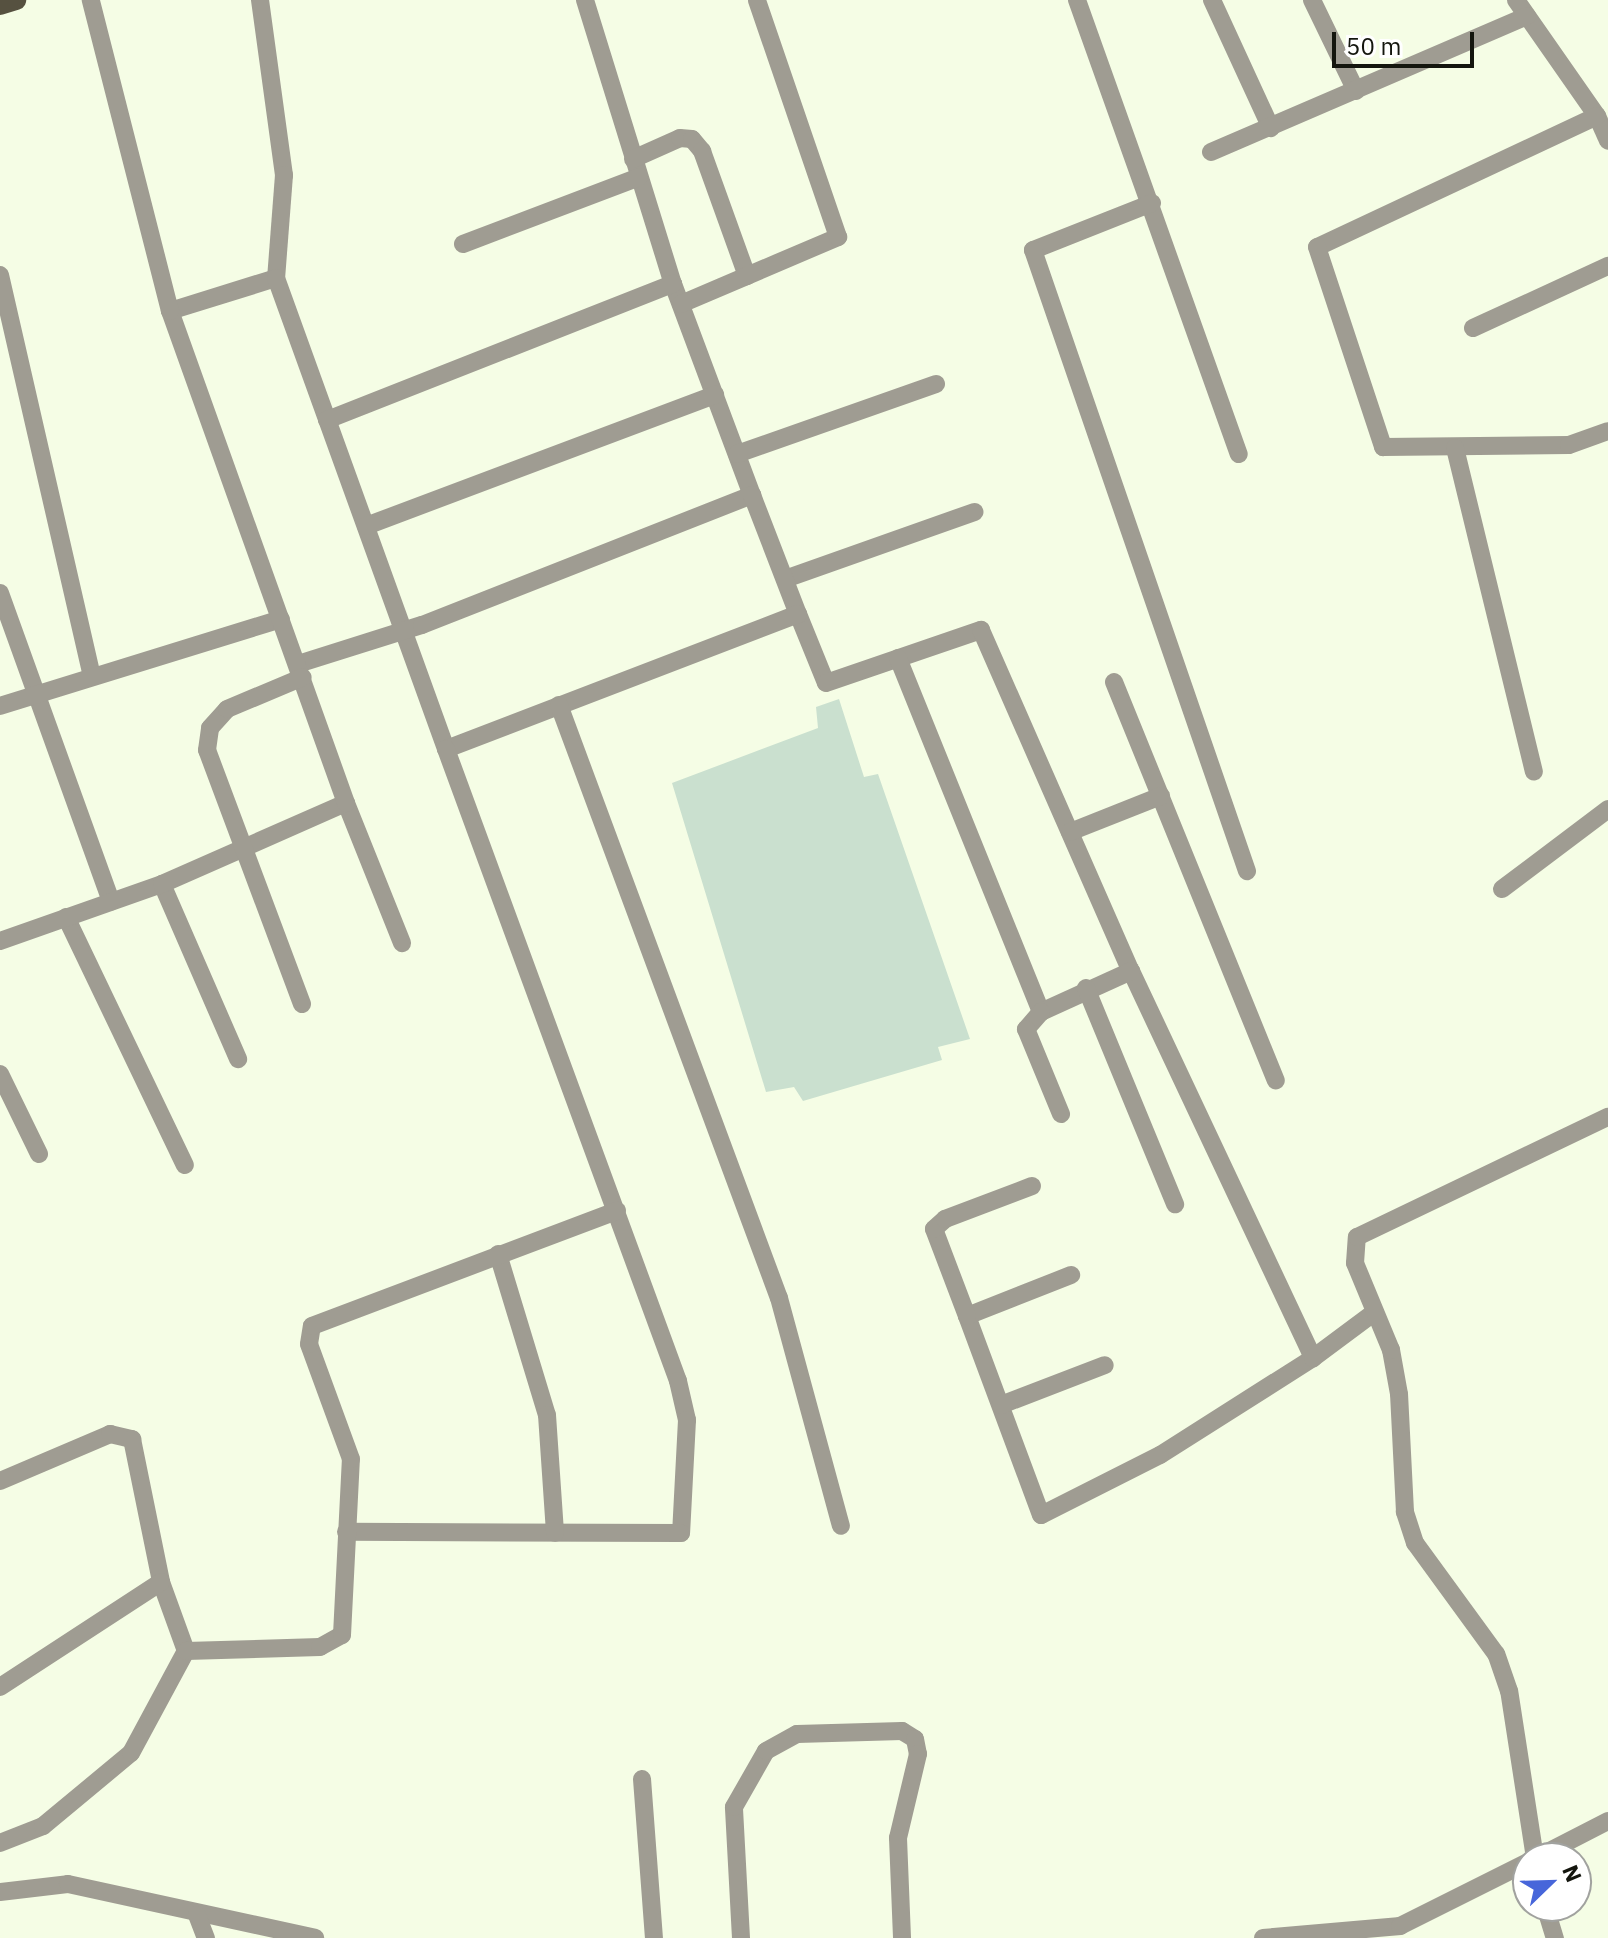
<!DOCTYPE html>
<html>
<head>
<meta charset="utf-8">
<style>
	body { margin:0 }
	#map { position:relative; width:1608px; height:1938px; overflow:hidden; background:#f5fde5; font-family:"IBM Plex Sans",sans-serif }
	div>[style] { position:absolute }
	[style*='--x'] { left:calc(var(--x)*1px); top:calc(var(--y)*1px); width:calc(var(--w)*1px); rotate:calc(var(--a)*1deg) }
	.building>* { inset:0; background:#cae0cf }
	.minor>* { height:18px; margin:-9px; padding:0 9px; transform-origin:9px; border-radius:9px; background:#9f9c92 }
	.primary>* { height:20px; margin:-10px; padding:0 10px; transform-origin:10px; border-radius:10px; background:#565140 }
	span { translate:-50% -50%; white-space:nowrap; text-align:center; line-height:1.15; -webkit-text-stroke:6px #fff; paint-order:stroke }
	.north { position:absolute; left:1512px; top:1842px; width:80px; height:80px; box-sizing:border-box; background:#fff; border:2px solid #a1a29f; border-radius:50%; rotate:67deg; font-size:22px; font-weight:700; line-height:32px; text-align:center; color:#14160e }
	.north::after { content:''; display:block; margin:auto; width:28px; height:36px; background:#4766da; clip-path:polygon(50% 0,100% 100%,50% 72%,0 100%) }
	.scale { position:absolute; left:1332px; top:32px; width:142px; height:36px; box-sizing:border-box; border:4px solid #14160e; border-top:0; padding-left:10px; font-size:24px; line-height:28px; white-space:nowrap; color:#14160e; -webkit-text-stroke:6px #fff; paint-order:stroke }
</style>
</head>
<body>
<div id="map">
	<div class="building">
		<div style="clip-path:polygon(839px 699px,864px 777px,878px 774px,970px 1039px,938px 1047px,942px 1060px,803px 1101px,794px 1087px,766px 1092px,672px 783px,818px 728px,816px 707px)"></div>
	</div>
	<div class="minor">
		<div style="--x:260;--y:0;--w:177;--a:82.2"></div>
		<div style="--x:284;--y:175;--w:103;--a:94.4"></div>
		<div style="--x:585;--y:0;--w:297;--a:72.8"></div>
		<div style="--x:673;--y:284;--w:225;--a:69.5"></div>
		<div style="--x:1077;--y:0;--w:482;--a:70.4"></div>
		<div style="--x:1212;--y:0;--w:141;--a:65.3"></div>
		<div style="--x:1312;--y:0;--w:101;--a:64.2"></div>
		<div style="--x:1516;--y:0;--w:141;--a:55.1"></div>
		<div style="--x:1597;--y:116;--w:27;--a:66"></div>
		<div style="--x:1597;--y:116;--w:309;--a:154.9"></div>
		<div style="--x:1317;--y:247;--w:211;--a:71.7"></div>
		<div style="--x:1383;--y:447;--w:186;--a:-0.6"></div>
		<div style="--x:1569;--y:445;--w:41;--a:-19.7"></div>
		<div style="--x:1211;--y:152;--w:344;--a:-23.3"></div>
		<div style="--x:633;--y:159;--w:51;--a:-24.1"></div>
		<div style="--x:680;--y:138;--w:12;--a:5"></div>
		<div style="--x:692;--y:139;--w:16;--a:50"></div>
		<div style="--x:702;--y:151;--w:133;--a:70.2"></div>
		<div style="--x:1152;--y:203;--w:128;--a:158.4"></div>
		<div style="--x:1033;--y:250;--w:657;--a:70.99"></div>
		<div style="--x:463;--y:244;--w:188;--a:-20.8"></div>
		<div style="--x:0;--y:275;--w:412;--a:77.1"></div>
		<div style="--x:681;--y:304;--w:171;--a:-23.1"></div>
		<div style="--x:838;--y:237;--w:250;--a:-108.9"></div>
		<div style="--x:170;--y:311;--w:111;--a:-17.3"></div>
		<div style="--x:276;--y:278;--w:501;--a:70.15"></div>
		<div style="--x:1473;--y:328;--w:149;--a:-24.7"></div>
		<div style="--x:327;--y:420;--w:372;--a:-21.5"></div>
		<div style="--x:1455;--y:448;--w:333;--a:76.3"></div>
		<div style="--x:737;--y:454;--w:211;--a:-19.4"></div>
		<div style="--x:366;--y:526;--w:373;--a:-20.6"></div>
		<div style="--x:785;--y:579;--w:201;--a:-19.5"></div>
		<div style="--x:0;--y:593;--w:328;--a:70.2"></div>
		<div style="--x:798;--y:614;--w:74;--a:67.9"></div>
		<div style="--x:826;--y:683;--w:164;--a:-18.9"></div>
		<div style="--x:981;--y:630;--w:373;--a:66.3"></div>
		<div style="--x:1131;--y:971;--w:428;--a:64.8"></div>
		<div style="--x:1313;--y:1358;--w:181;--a:147.6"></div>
		<div style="--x:1160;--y:1455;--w:133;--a:153.2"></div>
		<div style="--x:1041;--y:1515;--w:212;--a:-110.4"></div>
		<div style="--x:967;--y:1316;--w:112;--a:-21.5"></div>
		<div style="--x:898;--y:658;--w:382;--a:68"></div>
		<div style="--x:1041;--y:1012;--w:99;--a:-24.5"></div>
		<div style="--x:298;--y:664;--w:130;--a:-17.5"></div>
		<div style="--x:422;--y:625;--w:355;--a:-21.5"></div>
		<div style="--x:752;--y:495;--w:128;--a:68.9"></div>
		<div style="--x:798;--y:614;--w:377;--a:159"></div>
		<div style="--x:446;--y:749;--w:673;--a:69.84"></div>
		<div style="--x:678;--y:1381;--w:40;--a:77"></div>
		<div style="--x:687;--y:1420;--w:113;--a:93"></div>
		<div style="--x:681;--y:1533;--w:335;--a:-179.8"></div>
		<div style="--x:1114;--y:682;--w:430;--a:67.9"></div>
		<div style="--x:559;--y:705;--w:632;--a:69.65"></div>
		<div style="--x:779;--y:1298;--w:236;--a:74.8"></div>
		<div style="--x:0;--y:706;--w:294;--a:-17.2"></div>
		<div style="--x:346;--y:803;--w:151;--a:68.2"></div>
		<div style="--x:1070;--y:832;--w:98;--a:-21.6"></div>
		<div style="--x:162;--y:884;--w:191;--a:66.5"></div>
		<div style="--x:1502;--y:889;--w:133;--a:-37"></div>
		<div style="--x:66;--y:917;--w:275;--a:64.4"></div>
		<div style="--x:0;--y:941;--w:172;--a:-19.4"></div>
		<div style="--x:162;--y:884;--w:201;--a:-23.8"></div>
		<div style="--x:346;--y:803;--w:523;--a:-109.68"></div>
		<div style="--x:170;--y:311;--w:321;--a:-104.3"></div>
		<div style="--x:1086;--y:988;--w:234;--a:67.6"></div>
		<div style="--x:302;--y:1004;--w:271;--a:-110.5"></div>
		<div style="--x:207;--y:750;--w:22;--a:-82"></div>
		<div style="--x:210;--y:728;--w:25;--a:-48"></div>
		<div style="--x:227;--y:709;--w:82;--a:-22.8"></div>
		<div style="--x:1041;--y:1012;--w:23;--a:131"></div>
		<div style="--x:1026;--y:1029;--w:92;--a:67.6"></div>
		<div style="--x:0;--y:1074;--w:89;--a:64"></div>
		<div style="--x:498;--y:1254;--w:168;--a:73.1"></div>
		<div style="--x:547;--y:1415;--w:118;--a:86.1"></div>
		<div style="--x:967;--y:1316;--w:93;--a:-110.8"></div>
		<div style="--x:934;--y:1229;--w:15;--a:-42"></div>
		<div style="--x:945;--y:1219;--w:93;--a:-20.8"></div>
		<div style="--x:1313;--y:1358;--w:77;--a:-36.6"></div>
		<div style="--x:1001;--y:1405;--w:111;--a:-21"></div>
		<div style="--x:0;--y:1481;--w:120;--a:-23.1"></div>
		<div style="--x:110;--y:1434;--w:23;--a:13"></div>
		<div style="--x:132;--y:1439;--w:146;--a:78.5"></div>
		<div style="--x:161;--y:1582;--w:73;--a:70.1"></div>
		<div style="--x:0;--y:1687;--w:192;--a:-33.1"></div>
		<div style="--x:642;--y:1779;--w:159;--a:85.7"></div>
		<div style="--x:0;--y:1843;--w:46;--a:-21.6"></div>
		<div style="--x:43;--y:1826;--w:114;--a:-39.7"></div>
		<div style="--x:131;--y:1753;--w:116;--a:-61.7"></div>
		<div style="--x:186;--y:1651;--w:134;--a:-1.7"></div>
		<div style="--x:320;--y:1647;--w:25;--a:-29"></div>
		<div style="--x:342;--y:1635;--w:176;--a:-87.1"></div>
		<div style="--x:351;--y:1459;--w:122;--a:-110.1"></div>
		<div style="--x:309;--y:1344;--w:18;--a:-81"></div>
		<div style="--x:312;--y:1326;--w:326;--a:-20.7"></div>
		<div style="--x:1535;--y:1858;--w:169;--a:-98.8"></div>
		<div style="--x:1509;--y:1691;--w:39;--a:-109"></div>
		<div style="--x:1496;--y:1654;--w:137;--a:-126.1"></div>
		<div style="--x:1415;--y:1543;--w:33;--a:-108"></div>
		<div style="--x:1405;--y:1512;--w:118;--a:-92.9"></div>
		<div style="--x:1399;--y:1394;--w:45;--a:-100.3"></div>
		<div style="--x:1391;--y:1350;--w:94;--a:-112.5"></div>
		<div style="--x:1355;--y:1263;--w:26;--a:-86"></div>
		<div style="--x:1357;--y:1237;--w:278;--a:-25.6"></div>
		<div style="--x:1536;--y:1858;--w:81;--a:-27.2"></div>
		<div style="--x:0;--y:1892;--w:68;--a:-6.7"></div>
		<div style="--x:68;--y:1884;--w:253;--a:12.3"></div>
		<div style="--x:1545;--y:1906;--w:34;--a:73"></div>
		<div style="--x:197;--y:1915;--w:25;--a:69"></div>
		<div style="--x:741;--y:1938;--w:131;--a:-93.1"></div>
		<div style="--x:734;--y:1807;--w:64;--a:-60.3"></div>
		<div style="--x:766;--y:1751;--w:35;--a:-29"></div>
		<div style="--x:797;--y:1734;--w:105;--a:-1.6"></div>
		<div style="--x:902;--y:1731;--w:15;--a:32"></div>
		<div style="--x:915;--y:1739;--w:15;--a:79"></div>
		<div style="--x:918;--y:1754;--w:86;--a:103.4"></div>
		<div style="--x:898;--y:1838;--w:100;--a:87.7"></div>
		<div style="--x:1263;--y:1938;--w:138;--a:-5"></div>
		<div style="--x:1400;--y:1926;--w:143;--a:-26.6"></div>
	</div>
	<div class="primary">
		<div style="--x:0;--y:5;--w:17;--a:-17"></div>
	</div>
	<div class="north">N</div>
	<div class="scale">50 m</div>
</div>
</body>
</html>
